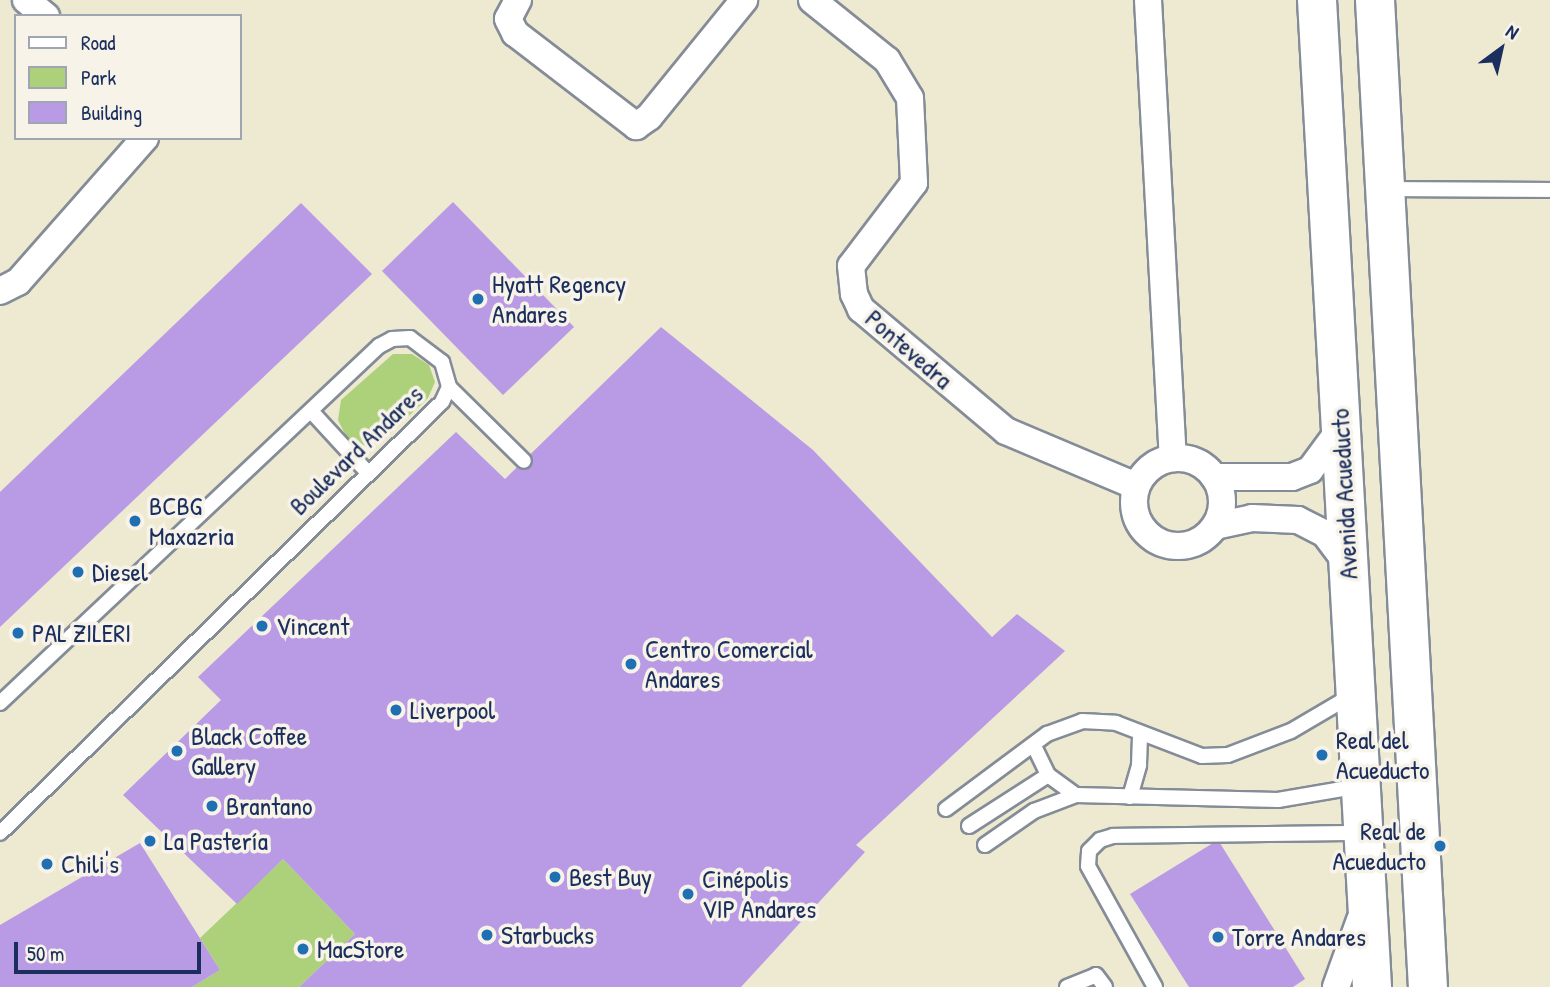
<!DOCTYPE html>
<html>
<head>
<meta charset="utf-8">
<style>
	body { margin:0 }
	#map { position:relative; width:1550px; height:987px; overflow:hidden; background:#eee9d1; font-family:"Patrick Hand",sans-serif }
	div>[style] { position:absolute }
	[style*='--x'] { left:calc(var(--x)*1px); top:calc(var(--y)*1px); width:calc(var(--w)*1px); rotate:calc(var(--a)*1deg) }
	.green>* { inset:0; background:#add17a }
	.building>* { inset:0; background:#b99ae4 }
	.roads { filter:drop-shadow(2px 0 #848c98) drop-shadow(-2px 0 #848c98) drop-shadow(0 2px #848c98) drop-shadow(0 -2px #848c98) }
	.lane>* { height:14px; margin:-7px; padding:0 7px; transform-origin:7px; border-radius:7px; background:#fff }
	.street>* { height:26px; margin:-13px; padding:0 13px; transform-origin:13px; border-radius:13px; background:#fff }
	.street>.ring { margin:-13px; padding:0; box-sizing:content-box; background:none; border:26px solid #fff; border-radius:50% }
	.primary>* { height:38px; margin:-19px; padding:0 19px; transform-origin:19px; border-radius:19px; background:#fff }
	.dots>* { width:19px; height:19px; translate:-50% -50%; box-sizing:border-box; border:4px solid #f7f3e8; border-radius:50% }
	span { translate:-50% -50%; white-space:nowrap; text-align:center; line-height:1.15; -webkit-text-stroke:7px #f7f3e8; paint-order:stroke }
	.poi-label { font-size:26px; color:#1b2f5e }
	.left { translate:0 -50%; text-align:left }
	.right { translate:-100% -50%; text-align:right }
	.street-label { font-size:26px; color:#1b2f5e }
	.legend { position:absolute; left:14px; top:14px; width:228px; height:126px; box-sizing:border-box; background:#f7f3e8; border:2px solid #9fa5b1; margin:0; padding:9px 12px; list-style:none; font-size:21px; color:#1b2f5e }
	.legend li { display:flex; align-items:center; gap:14px; height:35px }
	.legend b { width:35px; border:2px solid #9fa5b1 }
	.north { position:absolute; left:1466px; top:14px; width:70px; height:70px; -webkit-text-stroke:5px #f7f3e8; paint-order:stroke; rotate:33deg; font-size:19px; font-weight:700; line-height:28px; text-align:center; color:#1b2f5e }
	.north::after { content:''; display:block; margin:auto; width:24px; height:32px; background:#1b2f5e; clip-path:polygon(50% 0,100% 100%,50% 72%,0 100%) }
	.scale { position:absolute; left:14px; top:942px; width:187px; height:32px; box-sizing:border-box; border:4px solid #1b2f5e; border-top:0; padding-left:9px; font-size:21px; line-height:24px; white-space:nowrap; color:#1b2f5e; -webkit-text-stroke:5px #f7f3e8; paint-order:stroke }
</style>
</head>
<body>
<div id="map">
	<div class="green">
		<div style="clip-path:polygon(393px 354px,412px 354px,429px 365px,435px 382px,428px 398px,381px 442px,365px 446px,347px 438px,338px 420px,341px 400px)"></div>
		<div style="clip-path:polygon(283px 859px,355px 934px,299px 987px,192px 987px,220px 970px,200px 938px)"></div>
	</div>
	<div class="building">
		<div style="clip-path:polygon(453px 202px,574px 327px,503px 395px,382px 271px)"></div>
		<div style="clip-path:polygon(301px 203px,372px 274px,0 627px,0 492px)"></div>
		<div style="clip-path:polygon(661px 327px,813px 450px,992px 637px,1017px 614px,1065px 651px,856px 845px,865px 852px,741px 987px,299px 987px,355px 934px,283px 859px,237px 904px,123px 795px,221px 700px,198px 677px,456px 432px,505px 479px)"></div>
		<div style="clip-path:polygon(1218px 840px,1305px 979px,1293px 987px,1189px 987px,1130px 894px)"></div>
		<div style="clip-path:polygon(140px 843px,220px 970px,192px 987px,0 987px,0 925px)"></div>
	</div>
	<div class="roads">
		<div class="lane">
			<div style="--x:1386;--y:189;--w:164;--a:0.3"></div>
			<div style="--x:449;--y:387;--w:105;--a:44.6"></div>
			<div style="--x:311;--y:411;--w:83;--a:47.4"></div>
			<div style="--x:0;--y:703;--w:521;--a:-43.29"></div>
			<div style="--x:379;--y:346;--w:15;--a:-28"></div>
			<div style="--x:392;--y:339;--w:18;--a:-3"></div>
			<div style="--x:410;--y:338;--w:40;--a:37"></div>
			<div style="--x:442;--y:362;--w:26;--a:74"></div>
			<div style="--x:449;--y:387;--w:17;--a:115"></div>
			<div style="--x:442;--y:402;--w:617;--a:135.72"></div>
			<div style="--x:1034;--y:746;--w:32;--a:64"></div>
			<div style="--x:1048;--y:775;--w:34;--a:36"></div>
			<div style="--x:1076;--y:795;--w:202;--a:1.4"></div>
			<div style="--x:1278;--y:800;--w:83;--a:-9.7"></div>
			<div style="--x:1130;--y:797;--w:33;--a:-74"></div>
			<div style="--x:1139;--y:765;--w:31;--a:-88"></div>
			<div style="--x:946;--y:809;--w:126;--a:-36.6"></div>
			<div style="--x:1047;--y:734;--w:37;--a:-20"></div>
			<div style="--x:1082;--y:721;--w:34;--a:3"></div>
			<div style="--x:1116;--y:723;--w:92;--a:21"></div>
			<div style="--x:1202;--y:756;--w:26;--a:-2"></div>
			<div style="--x:1228;--y:755;--w:67;--a:-20.9"></div>
			<div style="--x:1291;--y:731;--w:71;--a:-30.5"></div>
			<div style="--x:969;--y:826;--w:94;--a:-32.8"></div>
			<div style="--x:985;--y:845;--w:60;--a:-34.8"></div>
			<div style="--x:1034;--y:811;--w:45;--a:-20.9"></div>
			<div style="--x:1067;--y:987;--w:31;--a:-22"></div>
			<div style="--x:1096;--y:975;--w:15;--a:53"></div>
			<div style="--x:1155;--y:987;--w:138;--a:-119"></div>
			<div style="--x:1088;--y:866;--w:15;--a:-86"></div>
			<div style="--x:1089;--y:851;--w:16;--a:-45"></div>
			<div style="--x:1100;--y:840;--w:14;--a:-17"></div>
			<div style="--x:1113;--y:836;--w:249;--a:-0.7"></div>
		</div>
		<div class="street">
			<div style="--x:26;--y:0;--w:26;--a:39"></div>
			<div style="--x:518;--y:0;--w:21;--a:118"></div>
			<div style="--x:508;--y:19;--w:16;--a:63"></div>
			<div style="--x:515;--y:33;--w:153;--a:37.5"></div>
			<div style="--x:636;--y:126;--w:16;--a:-35"></div>
			<div style="--x:649;--y:117;--w:151;--a:-50.9"></div>
			<div style="--x:812;--y:0;--w:96;--a:38.7"></div>
			<div style="--x:887;--y:60;--w:44;--a:58.8"></div>
			<div style="--x:910;--y:98;--w:85;--a:87.3"></div>
			<div style="--x:914;--y:183;--w:104;--a:127.2"></div>
			<div style="--x:851;--y:266;--w:28;--a:84"></div>
			<div style="--x:854;--y:294;--w:17;--a:65"></div>
			<div style="--x:861;--y:309;--w:189;--a:40.1"></div>
			<div style="--x:1006;--y:431;--w:141;--a:22.9"></div>
			<div style="--x:1148;--y:0;--w:459;--a:86.9"></div>
			<div style="--x:0;--y:291;--w:20;--a:-27"></div>
			<div style="--x:18;--y:282;--w:192;--a:-48.6"></div>
			<div class="ring" style="left:1134px;top:458px;width:62px;height:62px"></div>
			<div style="--x:1214;--y:477;--w:78;--a:0"></div>
			<div style="--x:1292;--y:477;--w:19;--a:-21"></div>
			<div style="--x:1310;--y:470;--w:52;--a:-53.6"></div>
			<div style="--x:1215;--y:526;--w:38;--a:-12"></div>
			<div style="--x:1252;--y:518;--w:46;--a:2.5"></div>
			<div style="--x:1298;--y:520;--w:30;--a:27"></div>
			<div style="--x:1325;--y:534;--w:38;--a:53"></div>
			<div style="--x:1336;--y:987;--w:71;--a:-70.3"></div>
		</div>
		<div class="primary">
			<div style="--x:1317;--y:0;--w:989;--a:86.81"></div>
			<div style="--x:1375;--y:0;--w:988;--a:86.93"></div>
		</div>
	</div>
	<div class="dots">
		<div style="left:478px;top:299px;background:#1f6fb2"></div>
		<div style="left:135px;top:521px;background:#1f6fb2"></div>
		<div style="left:78px;top:572px;background:#1f6fb2"></div>
		<div style="left:262px;top:626px;background:#1f6fb2"></div>
		<div style="left:18px;top:633px;background:#1f6fb2"></div>
		<div style="left:631px;top:664px;background:#1f6fb2"></div>
		<div style="left:396px;top:710px;background:#1f6fb2"></div>
		<div style="left:177px;top:751px;background:#1f6fb2"></div>
		<div style="left:1322px;top:755px;background:#1f6fb2"></div>
		<div style="left:212px;top:806px;background:#1f6fb2"></div>
		<div style="left:150px;top:841px;background:#1f6fb2"></div>
		<div style="left:1440px;top:846px;background:#1f6fb2"></div>
		<div style="left:47px;top:864px;background:#1f6fb2"></div>
		<div style="left:555px;top:877px;background:#1f6fb2"></div>
		<div style="left:688px;top:894px;background:#1f6fb2"></div>
		<div style="left:487px;top:935px;background:#1f6fb2"></div>
		<div style="left:1218px;top:937px;background:#1f6fb2"></div>
		<div style="left:303px;top:949px;background:#1f6fb2"></div>
	</div>
	<div class="poi-label">
		<span class="left" style="left:492px;top:299px">Hyatt Regency<br>Andares</span>
		<span class="left" style="left:149px;top:521px">BCBG<br>Maxazria</span>
		<span class="left" style="left:92px;top:572px">Diesel</span>
		<span class="left" style="left:276px;top:626px">Vincent</span>
		<span class="left" style="left:32px;top:633px">PAL ZILERI</span>
		<span class="left" style="left:645px;top:664px">Centro Comercial<br>Andares</span>
		<span class="left" style="left:410px;top:710px">Liverpool</span>
		<span class="left" style="left:191px;top:751px">Black Coffee<br>Gallery</span>
		<span class="left" style="left:1336px;top:755px">Real del<br>Acueducto</span>
		<span class="left" style="left:226px;top:806px">Brantano</span>
		<span class="right" style="left:1426px;top:846px">Real de<br>Acueducto</span>
		<span class="left" style="left:164px;top:841px">La Pastería</span>
		<span class="left" style="left:61px;top:864px">Chili's</span>
		<span class="left" style="left:569px;top:877px">Best Buy</span>
		<span class="left" style="left:702px;top:894px">Cinépolis<br>VIP Andares</span>
		<span class="left" style="left:501px;top:935px">Starbucks</span>
		<span class="left" style="left:1232px;top:937px">Torre Andares</span>
		<span class="left" style="left:317px;top:949px">MacStore</span>
	</div>
	<div class="street-label">
		<span style="left:909px;top:349px;rotate:41deg">Pontevedra</span>
		<span style="left:356px;top:450px;rotate:-44deg">Boulevard Andares</span>
		<span style="left:1344px;top:494px;rotate:-93deg">Avenida Acueducto</span>
	</div>
	<ul class="legend">
	<li><b style="height:9px;background:#fff"></b>Road</li>
	<li><b style="height:19px;background:#add17a"></b>Park</li>
	<li><b style="height:19px;background:#b99ae4"></b>Building</li>
	</ul>
	<div class="north">N</div>
	<div class="scale">50 m</div>
</div>
</body>
</html>
